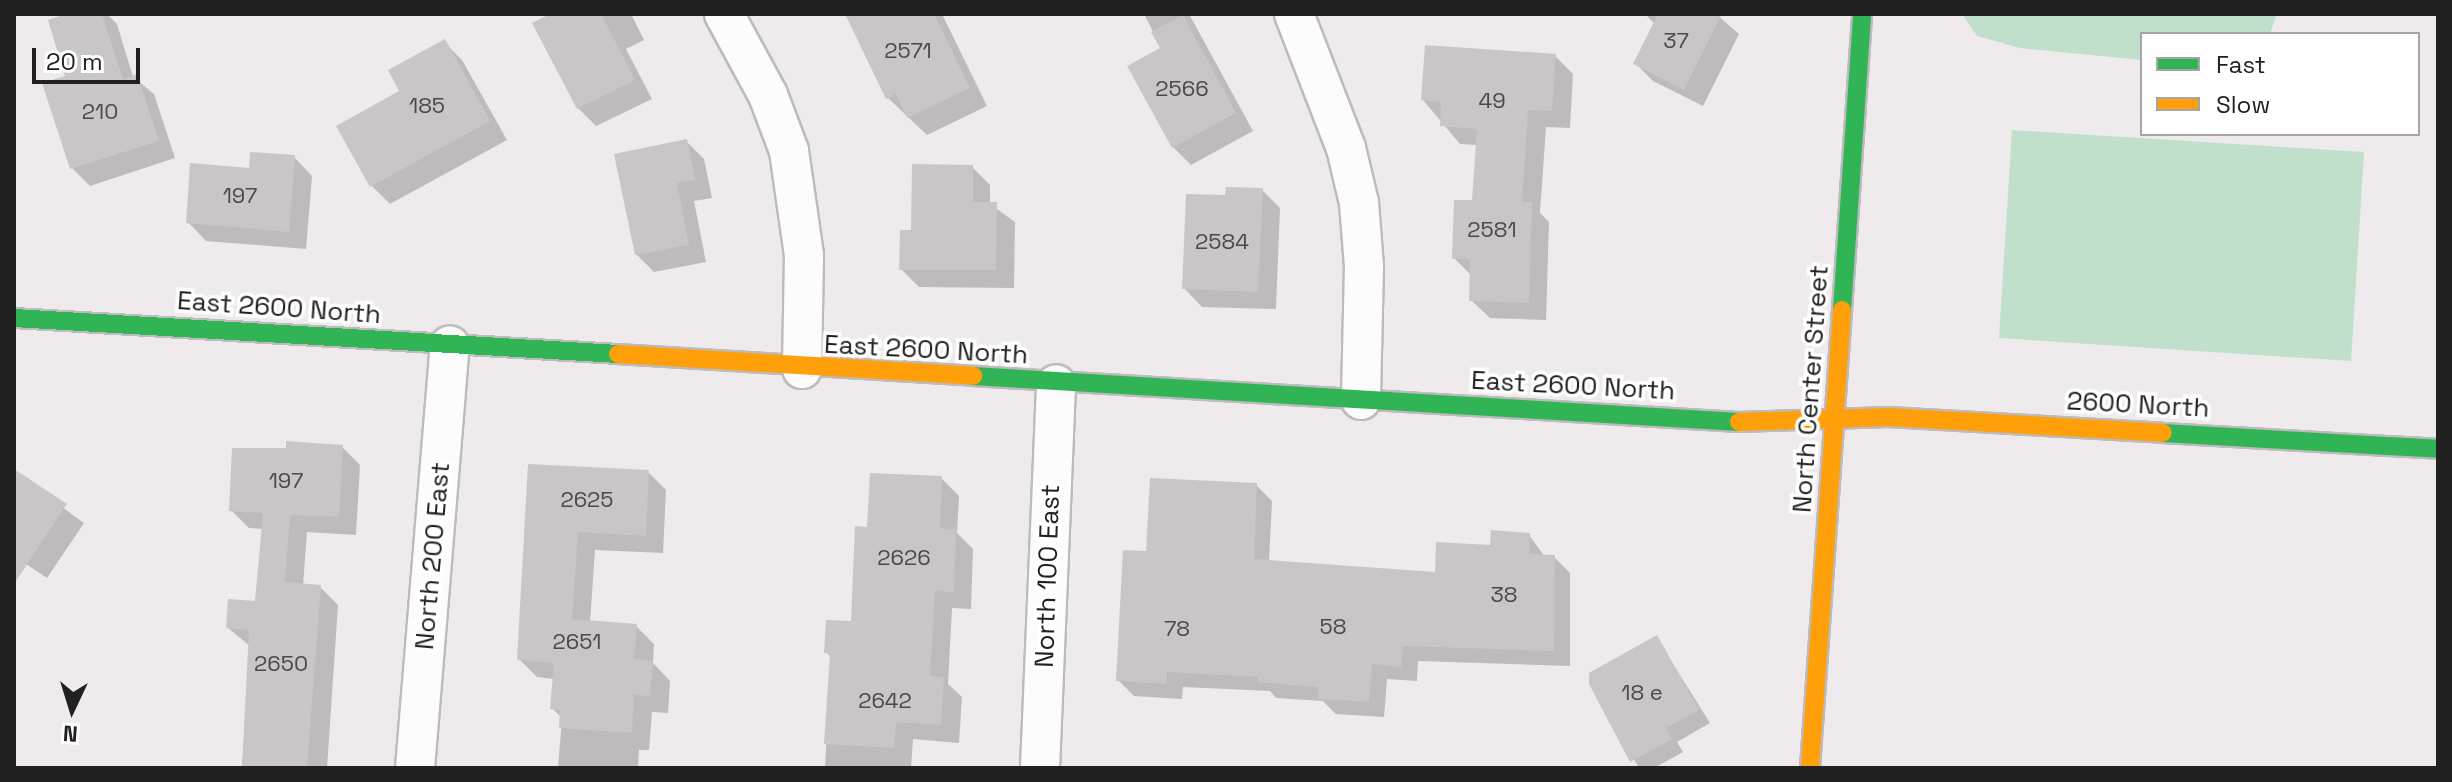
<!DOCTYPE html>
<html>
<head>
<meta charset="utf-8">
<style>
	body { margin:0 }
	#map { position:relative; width:2452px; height:782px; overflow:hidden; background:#efeaeb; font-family:"Space Grotesk",sans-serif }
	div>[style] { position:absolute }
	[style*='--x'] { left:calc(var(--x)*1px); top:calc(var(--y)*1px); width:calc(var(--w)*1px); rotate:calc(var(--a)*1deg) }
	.water>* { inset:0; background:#c0e0cb }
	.shadow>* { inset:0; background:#0003 }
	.building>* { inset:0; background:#cac6c7 }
	.roads { filter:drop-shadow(2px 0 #bebbbc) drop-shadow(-2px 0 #bebbbc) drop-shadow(0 2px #bebbbc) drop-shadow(0 -2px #bebbbc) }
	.street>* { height:38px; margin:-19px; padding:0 19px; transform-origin:19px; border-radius:19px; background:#fdfcfc }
	.fast>* { height:18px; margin:-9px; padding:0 9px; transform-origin:9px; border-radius:9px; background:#30b455 }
	.slow>* { height:18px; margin:-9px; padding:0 9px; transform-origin:9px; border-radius:9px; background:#ff9f0a }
	span { translate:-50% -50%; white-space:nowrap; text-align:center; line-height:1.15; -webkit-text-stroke:7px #fff; paint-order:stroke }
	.number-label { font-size:22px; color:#4b4a4a }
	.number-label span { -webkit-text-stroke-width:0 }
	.street-label { font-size:26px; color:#212121 }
	.frame { position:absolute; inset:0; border:16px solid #212121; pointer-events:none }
	.legend { position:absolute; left:2140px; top:32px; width:280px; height:104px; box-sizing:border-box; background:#fff; border:2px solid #a6a6a6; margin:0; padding:10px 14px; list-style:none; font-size:24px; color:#212121 }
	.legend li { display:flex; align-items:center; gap:16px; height:40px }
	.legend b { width:40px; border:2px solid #a6a6a6 }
	.north { position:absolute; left:32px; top:670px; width:80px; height:80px; -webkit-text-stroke:6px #fff; paint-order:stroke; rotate:184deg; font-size:22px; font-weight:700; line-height:32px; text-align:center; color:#212121 }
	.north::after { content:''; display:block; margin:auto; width:28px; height:36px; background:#212121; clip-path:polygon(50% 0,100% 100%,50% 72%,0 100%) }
	.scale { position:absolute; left:32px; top:48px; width:108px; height:36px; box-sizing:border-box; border:4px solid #212121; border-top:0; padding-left:10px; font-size:24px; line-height:28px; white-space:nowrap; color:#212121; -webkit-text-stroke:6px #fff; paint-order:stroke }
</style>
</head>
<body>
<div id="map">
	<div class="water">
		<div style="clip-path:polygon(1962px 14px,2277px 14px,2270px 34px,2142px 34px,2142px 60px,2020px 48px,1977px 36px)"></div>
		<div style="clip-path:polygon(2012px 130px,2364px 152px,2351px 361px,1999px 338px)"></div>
	</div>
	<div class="shadow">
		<div style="clip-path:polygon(73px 14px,107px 14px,117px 24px,133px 77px,154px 94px,175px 158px,90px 186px,72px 168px,68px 77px)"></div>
		<div style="clip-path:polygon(555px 14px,631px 14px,644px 40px,626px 49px,652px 99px,596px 126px,578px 108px)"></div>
		<div style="clip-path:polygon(847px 14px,942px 14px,987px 106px,927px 135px,888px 98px)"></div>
		<div style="clip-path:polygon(1144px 14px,1189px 14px,1253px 131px,1191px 165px,1173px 147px,1162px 49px)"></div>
		<div style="clip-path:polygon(1645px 14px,1716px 14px,1739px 34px,1703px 106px,1653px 81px,1635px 63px,1655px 24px)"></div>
		<div style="clip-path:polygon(444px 42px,462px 60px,507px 140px,390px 204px,372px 186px,339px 127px,402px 92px)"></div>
		<div style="clip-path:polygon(1555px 56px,1573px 74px,1570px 128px,1546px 127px,1540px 213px,1549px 222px,1546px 320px,1490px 318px,1471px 300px,1472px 276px,1454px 258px,1474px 202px,1478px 145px,1460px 144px,1423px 100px)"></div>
		<div style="clip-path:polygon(686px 141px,704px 159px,712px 198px,694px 201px,706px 262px,654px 272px,636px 254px)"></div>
		<div style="clip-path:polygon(294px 157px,312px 176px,306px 249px,206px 241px,188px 222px,251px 170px)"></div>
		<div style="clip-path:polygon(972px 167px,990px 185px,990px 204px,1015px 222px,1014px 288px,919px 287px,901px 269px,913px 232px)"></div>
		<div style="clip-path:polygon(1262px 190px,1280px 208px,1276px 309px,1202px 307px,1184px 288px,1227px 197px)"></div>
		<div style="clip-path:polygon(342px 447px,360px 465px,356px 535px,307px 532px,303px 586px,320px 587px,338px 605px,327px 768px,242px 768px,250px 646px,228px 628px,257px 603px,263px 529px,249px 528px,231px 510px)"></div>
		<div style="clip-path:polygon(530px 466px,648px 472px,666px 490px,663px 553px,595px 550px,590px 623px,636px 626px,654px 644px,653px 663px,670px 681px,668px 713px,652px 712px,649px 750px,639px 750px,638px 768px,558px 768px,562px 718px,552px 708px,554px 679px,537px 677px,519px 659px)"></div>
		<div style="clip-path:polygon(14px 472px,84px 523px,47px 578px,14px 556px)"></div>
		<div style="clip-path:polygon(941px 478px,959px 496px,957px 533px,973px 549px,971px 609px,952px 608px,948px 684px,962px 697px,959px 743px,913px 739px,911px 768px,825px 768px,831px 657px,826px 652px,853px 623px,869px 529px)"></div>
		<div style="clip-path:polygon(1256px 485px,1272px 501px,1269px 562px,1436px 574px,1529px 535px,1545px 557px,1554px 557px,1570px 573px,1570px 666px,1418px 661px,1417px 681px,1387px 679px,1384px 717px,1336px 714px,1323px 701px,1276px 698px,1270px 691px,1183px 687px,1182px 699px,1134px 696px,1118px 680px,1148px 553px)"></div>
		<div style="clip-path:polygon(1656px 637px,1710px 723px,1677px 742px,1683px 752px,1654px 768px,1639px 768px,1591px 684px)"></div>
	</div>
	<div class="building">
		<div style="clip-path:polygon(66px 14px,102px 14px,123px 79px,137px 74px,159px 141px,70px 169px,42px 83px,65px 76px,48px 20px)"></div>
		<div style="clip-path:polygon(550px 14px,601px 14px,635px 80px,577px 109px,532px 23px)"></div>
		<div style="clip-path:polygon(845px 14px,934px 14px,970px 88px,907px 118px,896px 94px,886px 99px)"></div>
		<div style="clip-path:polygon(1658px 14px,1722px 14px,1684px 90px,1633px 64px)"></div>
		<div style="clip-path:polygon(1183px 15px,1236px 113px,1172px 148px,1127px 66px,1160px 48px,1151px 32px)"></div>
		<div style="clip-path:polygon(445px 39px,490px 121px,370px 187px,336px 126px,399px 91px,388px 70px)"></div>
		<div style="clip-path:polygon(1425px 45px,1556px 54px,1552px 111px,1528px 110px,1522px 202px,1532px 202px,1529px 303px,1469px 301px,1470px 259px,1452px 259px,1454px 200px,1472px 200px,1477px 129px,1440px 126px,1441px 102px,1421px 100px)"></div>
		<div style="clip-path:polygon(687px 139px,695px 180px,677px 183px,689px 245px,635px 255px,614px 154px)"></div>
		<div style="clip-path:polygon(250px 152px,295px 155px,289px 232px,186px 223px,190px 163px,249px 168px)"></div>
		<div style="clip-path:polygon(912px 164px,973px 165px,973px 202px,997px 202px,996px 270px,899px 270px,900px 230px,911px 230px)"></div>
		<div style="clip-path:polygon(1226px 187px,1263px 188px,1258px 292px,1182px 289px,1186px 194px,1225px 195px)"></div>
		<div style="clip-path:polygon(286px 441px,343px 445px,339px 517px,290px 515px,285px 582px,321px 585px,307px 768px,242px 768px,249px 630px,226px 628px,228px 599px,255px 601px,263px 513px,229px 511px,232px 448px,286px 448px)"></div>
		<div style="clip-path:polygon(528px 464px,649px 470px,646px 536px,578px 532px,572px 619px,637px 624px,634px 659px,653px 661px,650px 696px,634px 695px,632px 733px,559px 728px,560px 710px,550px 709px,554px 663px,517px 660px)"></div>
		<div style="clip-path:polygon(14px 469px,67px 504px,14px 584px)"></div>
		<div style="clip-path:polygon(870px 473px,942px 476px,940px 528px,956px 529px,954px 592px,935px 591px,930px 676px,944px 677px,941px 725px,896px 722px,894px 748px,824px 744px,830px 653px,824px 653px,826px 620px,851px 621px,855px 526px,867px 527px)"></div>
		<div style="clip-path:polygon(1150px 478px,1257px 483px,1254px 559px,1435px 572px,1436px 542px,1490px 545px,1491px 530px,1530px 533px,1529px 554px,1555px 555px,1554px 651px,1403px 646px,1401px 667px,1372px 664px,1369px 702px,1318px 699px,1318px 687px,1258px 682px,1258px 677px,1167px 672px,1167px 684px,1116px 681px,1123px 550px,1146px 551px)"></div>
		<div style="clip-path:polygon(1657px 635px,1699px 710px,1666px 728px,1672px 739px,1630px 762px,1589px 684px,1589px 673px)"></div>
	</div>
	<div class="roads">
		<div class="street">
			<div style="--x:724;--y:14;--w:92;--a:61.5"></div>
			<div style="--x:768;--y:95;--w:60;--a:69.4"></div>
			<div style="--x:789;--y:151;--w:105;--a:81.8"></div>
			<div style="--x:804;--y:255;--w:114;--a:91"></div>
			<div style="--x:1294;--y:14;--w:144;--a:68.8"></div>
			<div style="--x:1346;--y:148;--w:57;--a:76.7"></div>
			<div style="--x:1359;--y:203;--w:63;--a:85.5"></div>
			<div style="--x:1364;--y:266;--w:134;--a:91.3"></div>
			<div style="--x:415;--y:768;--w:424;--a:-85.3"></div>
			<div style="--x:1040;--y:768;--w:384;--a:-87.6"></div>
		</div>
		<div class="fast">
			<div style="--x:1842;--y:310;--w:297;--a:-86.1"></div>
			<div style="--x:14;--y:318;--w:605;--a:3.41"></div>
			<div style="--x:973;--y:376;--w:767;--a:3.44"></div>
			<div style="--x:2163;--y:433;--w:275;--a:3.3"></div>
		</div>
		<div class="slow">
			<div style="--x:618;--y:354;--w:356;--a:3.5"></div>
			<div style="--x:1739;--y:422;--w:150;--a:-1.9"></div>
			<div style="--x:1889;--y:417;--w:274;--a:3.3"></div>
			<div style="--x:1810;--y:768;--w:459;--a:-86"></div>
		</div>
	</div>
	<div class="number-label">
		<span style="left:1676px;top:41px">37</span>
		<span style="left:908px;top:51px">2571</span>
		<span style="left:1182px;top:89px">2566</span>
		<span style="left:1492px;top:101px">49</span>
		<span style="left:427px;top:106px">185</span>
		<span style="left:100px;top:112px">210</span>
		<span style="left:240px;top:196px">197</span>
		<span style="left:1492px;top:230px">2581</span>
		<span style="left:1222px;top:242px">2584</span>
		<span style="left:286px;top:481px">197</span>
		<span style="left:587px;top:500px">2625</span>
		<span style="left:904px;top:558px">2626</span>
		<span style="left:1504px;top:595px">38</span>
		<span style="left:1333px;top:627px">58</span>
		<span style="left:1177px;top:629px">78</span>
		<span style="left:577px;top:642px">2651</span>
		<span style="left:281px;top:664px">2650</span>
		<span style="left:1642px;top:693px">18 e</span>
		<span style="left:885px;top:701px">2642</span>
	</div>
	<div class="street-label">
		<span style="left:279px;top:308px;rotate:4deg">East 2600 North</span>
		<span style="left:926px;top:350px;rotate:3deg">East 2600 North</span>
		<span style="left:1573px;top:386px;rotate:3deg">East 2600 North</span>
		<span style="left:1811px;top:389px;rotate:-86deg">North Center Street</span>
		<span style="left:2138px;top:405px;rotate:3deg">2600 North</span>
		<span style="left:433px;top:556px;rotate:-85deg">North 200 East</span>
		<span style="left:1048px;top:576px;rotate:-88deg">North 100 East</span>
	</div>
	<div class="frame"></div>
	<ul class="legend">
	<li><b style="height:10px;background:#30b455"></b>Fast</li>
	<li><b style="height:10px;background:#ff9f0a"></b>Slow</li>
	</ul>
	<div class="north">N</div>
	<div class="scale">20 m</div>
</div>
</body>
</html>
